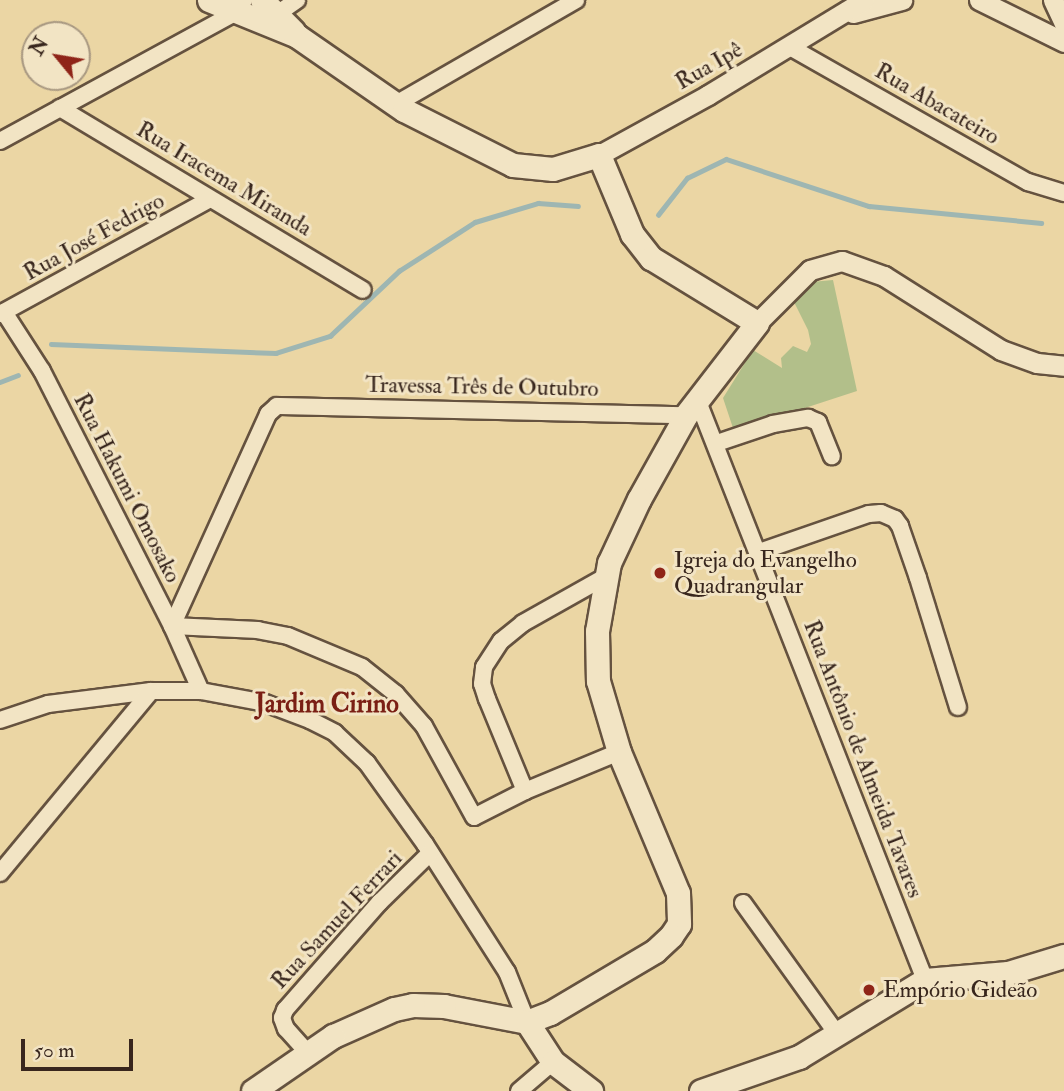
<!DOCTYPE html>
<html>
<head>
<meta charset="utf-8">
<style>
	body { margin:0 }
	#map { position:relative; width:1064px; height:1091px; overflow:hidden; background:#ebd6a4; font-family:"IM FELL Double Pica",serif }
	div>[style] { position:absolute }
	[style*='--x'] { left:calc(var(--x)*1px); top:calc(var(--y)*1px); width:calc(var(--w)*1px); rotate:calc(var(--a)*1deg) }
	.green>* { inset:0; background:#b2bf8a }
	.stream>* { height:4.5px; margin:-2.25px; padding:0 2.25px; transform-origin:2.25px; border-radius:2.25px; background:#9eb6b2 }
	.roads { filter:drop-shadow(2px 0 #65523f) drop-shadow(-2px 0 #65523f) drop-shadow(0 2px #65523f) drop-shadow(0 -2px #65523f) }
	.minor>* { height:16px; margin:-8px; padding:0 8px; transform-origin:8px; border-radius:8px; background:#f2e4c4 }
	.tertiary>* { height:19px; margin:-9.5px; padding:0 9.5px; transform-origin:9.5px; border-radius:9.5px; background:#f2e4c4 }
	.secondary>* { height:23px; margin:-11.5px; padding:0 11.5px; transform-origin:11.5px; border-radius:11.5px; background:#f2e4c4 }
	.dots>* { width:19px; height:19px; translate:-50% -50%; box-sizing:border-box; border:4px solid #f2e4c4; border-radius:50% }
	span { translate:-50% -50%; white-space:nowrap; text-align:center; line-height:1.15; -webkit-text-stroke:6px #f2e4c4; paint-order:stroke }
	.street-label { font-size:23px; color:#38261d }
	.poi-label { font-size:23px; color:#38261d }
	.left { translate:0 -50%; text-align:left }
	.quarter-label { font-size:26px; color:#7a1f14; font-weight:700 }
	.north { position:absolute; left:21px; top:21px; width:70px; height:70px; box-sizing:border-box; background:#f2e4c4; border:2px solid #a89881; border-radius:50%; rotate:300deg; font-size:19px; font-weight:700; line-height:28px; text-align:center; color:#38261d }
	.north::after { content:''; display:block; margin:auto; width:24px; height:32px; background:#8f2418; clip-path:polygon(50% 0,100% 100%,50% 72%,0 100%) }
	.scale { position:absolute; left:21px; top:1039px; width:112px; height:32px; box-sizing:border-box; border:4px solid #38261d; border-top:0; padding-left:9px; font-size:21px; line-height:24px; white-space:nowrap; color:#38261d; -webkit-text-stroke:5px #f2e4c4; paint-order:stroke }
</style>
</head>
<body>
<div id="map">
	<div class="green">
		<div style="clip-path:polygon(833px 280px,857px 391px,734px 431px,723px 398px,753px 350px,782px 368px,781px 358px,793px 346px,807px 352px,811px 344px,808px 330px,793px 300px,811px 282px)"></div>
	</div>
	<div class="stream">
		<div style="--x:658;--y:215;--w:47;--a:-51.9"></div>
		<div style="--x:687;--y:178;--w:43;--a:-26"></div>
		<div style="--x:726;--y:159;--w:151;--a:18.2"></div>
		<div style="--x:869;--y:206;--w:173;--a:5.6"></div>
		<div style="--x:51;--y:344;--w:225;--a:2.3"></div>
		<div style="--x:276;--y:353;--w:57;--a:-17.5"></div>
		<div style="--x:330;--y:336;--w:95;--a:-43.3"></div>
		<div style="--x:399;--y:271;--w:90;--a:-32.8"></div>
		<div style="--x:475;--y:222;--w:66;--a:-16.8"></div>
		<div style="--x:538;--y:203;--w:40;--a:4.3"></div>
		<div style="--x:0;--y:382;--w:19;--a:-21"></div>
	</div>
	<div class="roads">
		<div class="minor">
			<div style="--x:270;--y:19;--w:33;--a:-35"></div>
			<div style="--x:790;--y:47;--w:274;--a:29.6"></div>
			<div style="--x:1028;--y:182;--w:38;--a:17"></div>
			<div style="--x:396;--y:104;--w:208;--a:-30"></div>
			<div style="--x:60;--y:108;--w:353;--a:31"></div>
			<div style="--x:0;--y:141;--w:270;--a:-28.6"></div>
			<div style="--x:237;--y:12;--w:14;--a:-60"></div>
			<div style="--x:4;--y:312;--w:70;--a:57.2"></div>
			<div style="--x:42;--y:371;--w:286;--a:63"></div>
			<div style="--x:172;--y:626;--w:71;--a:66"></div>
			<div style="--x:0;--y:314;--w:239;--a:-28.7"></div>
			<div style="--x:697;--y:399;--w:624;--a:68.57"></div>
			<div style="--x:717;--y:443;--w:59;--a:-18.7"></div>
			<div style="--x:773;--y:424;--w:36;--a:-10"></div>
			<div style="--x:808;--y:418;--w:11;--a:22"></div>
			<div style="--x:818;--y:422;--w:37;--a:68"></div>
			<div style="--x:759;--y:552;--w:116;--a:-19.1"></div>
			<div style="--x:869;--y:514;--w:12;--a:-5"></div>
			<div style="--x:881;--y:513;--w:15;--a:23"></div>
			<div style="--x:895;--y:519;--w:9;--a:54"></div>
			<div style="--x:900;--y:526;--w:55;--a:70.9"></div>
			<div style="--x:918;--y:578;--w:135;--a:72.8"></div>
			<div style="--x:0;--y:720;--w:51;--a:-18.4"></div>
			<div style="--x:48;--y:704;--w:104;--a:-7.2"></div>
			<div style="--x:151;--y:691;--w:50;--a:0"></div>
			<div style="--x:201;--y:691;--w:65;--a:10.6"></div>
			<div style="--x:265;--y:703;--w:48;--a:20.7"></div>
			<div style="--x:310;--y:720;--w:28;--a:27"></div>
			<div style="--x:335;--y:733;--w:44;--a:43.2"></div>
			<div style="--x:367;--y:763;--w:100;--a:54.4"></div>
			<div style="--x:425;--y:844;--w:152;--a:57.4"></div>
			<div style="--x:507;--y:972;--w:54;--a:68.2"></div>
			<div style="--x:619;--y:752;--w:102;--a:157.5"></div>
			<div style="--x:525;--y:791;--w:57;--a:153"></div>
			<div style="--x:474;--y:817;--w:104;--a:-118.8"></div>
			<div style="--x:424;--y:726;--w:43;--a:-131.2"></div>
			<div style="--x:396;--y:694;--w:43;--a:-141.5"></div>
			<div style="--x:362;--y:667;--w:80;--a:-157.3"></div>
			<div style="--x:288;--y:636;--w:31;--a:-169"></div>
			<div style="--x:258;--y:630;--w:86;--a:-177.3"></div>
			<div style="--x:172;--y:626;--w:233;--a:-65.6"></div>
			<div style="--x:268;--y:414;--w:12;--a:-42"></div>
			<div style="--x:277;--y:406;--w:409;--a:1.3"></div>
			<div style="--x:525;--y:791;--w:100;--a:-112.4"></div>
			<div style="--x:487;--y:699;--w:16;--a:-108"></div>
			<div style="--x:482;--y:684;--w:17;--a:-83"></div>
			<div style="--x:484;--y:667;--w:31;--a:-57"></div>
			<div style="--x:501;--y:641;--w:28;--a:-39"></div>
			<div style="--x:523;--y:623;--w:94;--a:-29.3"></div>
			<div style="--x:0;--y:873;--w:236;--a:-50.3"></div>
			<div style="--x:743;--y:903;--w:163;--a:54.3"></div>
			<div style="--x:307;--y:1052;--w:31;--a:-132"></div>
			<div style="--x:286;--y:1029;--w:12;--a:-110"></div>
			<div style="--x:282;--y:1018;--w:9;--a:-69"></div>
			<div style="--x:285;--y:1010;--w:144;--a:-48.7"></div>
			<div style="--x:380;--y:902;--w:70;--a:-44.4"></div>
			<div style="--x:519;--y:1091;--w:45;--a:-40.5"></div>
		</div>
		<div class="tertiary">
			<div style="--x:979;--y:0;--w:95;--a:26.3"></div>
			<div style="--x:1053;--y:0;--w:26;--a:65"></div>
			<div style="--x:853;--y:13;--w:51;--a:-14.9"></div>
			<div style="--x:599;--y:155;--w:124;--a:-28.8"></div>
			<div style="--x:708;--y:95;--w:183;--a:-31.3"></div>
			<div style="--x:757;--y:323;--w:75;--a:-45"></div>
			<div style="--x:810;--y:270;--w:33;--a:-16"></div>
			<div style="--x:842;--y:261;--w:45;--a:19.7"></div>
			<div style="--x:884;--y:276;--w:138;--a:32.3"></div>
			<div style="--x:1001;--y:350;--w:38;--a:20"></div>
			<div style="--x:1037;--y:363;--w:27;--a:6"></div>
		</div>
		<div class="secondary">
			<div style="--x:209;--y:0;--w:95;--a:22.2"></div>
			<div style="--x:297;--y:36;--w:130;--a:34.7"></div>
			<div style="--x:404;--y:110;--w:122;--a:26.8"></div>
			<div style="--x:513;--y:165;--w:40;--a:5.7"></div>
			<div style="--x:553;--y:169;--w:48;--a:-16.9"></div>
			<div style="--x:599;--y:155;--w:86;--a:67.3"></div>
			<div style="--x:632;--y:234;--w:31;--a:52"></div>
			<div style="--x:651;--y:258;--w:124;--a:31.5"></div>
			<div style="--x:757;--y:323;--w:116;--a:127.7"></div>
			<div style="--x:686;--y:415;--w:96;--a:119.2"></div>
			<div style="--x:639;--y:499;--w:71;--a:115.1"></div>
			<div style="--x:609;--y:563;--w:69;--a:100"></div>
			<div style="--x:597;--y:631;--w:50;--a:88.9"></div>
			<div style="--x:598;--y:681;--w:74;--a:73.5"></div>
			<div style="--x:619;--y:752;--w:153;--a:67.3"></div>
			<div style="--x:678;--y:893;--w:31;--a:88"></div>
			<div style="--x:679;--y:924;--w:14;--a:124"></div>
			<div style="--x:671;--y:936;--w:22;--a:137"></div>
			<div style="--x:655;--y:951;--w:122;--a:149.4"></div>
			<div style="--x:550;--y:1013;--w:25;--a:159"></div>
			<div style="--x:527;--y:1022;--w:85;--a:-169.1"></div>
			<div style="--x:444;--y:1006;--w:31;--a:-178"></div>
			<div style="--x:413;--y:1005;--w:19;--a:168"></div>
			<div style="--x:394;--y:1009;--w:67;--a:156.1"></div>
			<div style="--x:333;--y:1036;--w:97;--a:145.5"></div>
			<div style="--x:262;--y:0;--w:44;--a:45"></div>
			<div style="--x:527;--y:1022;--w:48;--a:57"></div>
			<div style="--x:553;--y:1062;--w:48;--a:37.3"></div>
			<div style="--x:701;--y:1091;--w:104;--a:-19.1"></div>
			<div style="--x:799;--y:1057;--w:148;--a:-31.4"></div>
			<div style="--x:925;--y:980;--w:83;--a:-4.8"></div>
			<div style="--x:1008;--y:973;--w:59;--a:-16.9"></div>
		</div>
	</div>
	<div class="dots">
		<div style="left:660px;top:573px;background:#8f2418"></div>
		<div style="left:869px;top:990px;background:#8f2418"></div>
	</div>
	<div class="street-label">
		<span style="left:709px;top:66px;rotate:-30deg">Rua Ipê</span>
		<span style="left:937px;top:104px;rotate:30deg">Rua Abacateiro</span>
		<span style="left:224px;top:179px;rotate:31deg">Rua Iracema Miranda</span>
		<span style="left:94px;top:237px;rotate:-29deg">Rua José Fedrigo</span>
		<span style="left:482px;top:387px;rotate:1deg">Travessa Três de Outubro</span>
		<span style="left:127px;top:488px;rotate:63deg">Rua Hakumi Omosako</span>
		<span style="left:863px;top:759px;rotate:69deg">Rua Antônio de Almeida Tavares</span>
		<span style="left:337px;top:920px;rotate:-47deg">Rua Samuel Ferrari</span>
	</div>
	<div class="poi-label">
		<span class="left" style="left:674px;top:573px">Igreja do Evangelho<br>Quadrangular</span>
		<span class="left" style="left:883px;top:990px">Empório Gideão</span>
	</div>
	<div class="quarter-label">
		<span style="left:327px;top:705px">Jardim Cirino</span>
	</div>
	<div class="north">N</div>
	<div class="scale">50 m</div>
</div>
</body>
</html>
